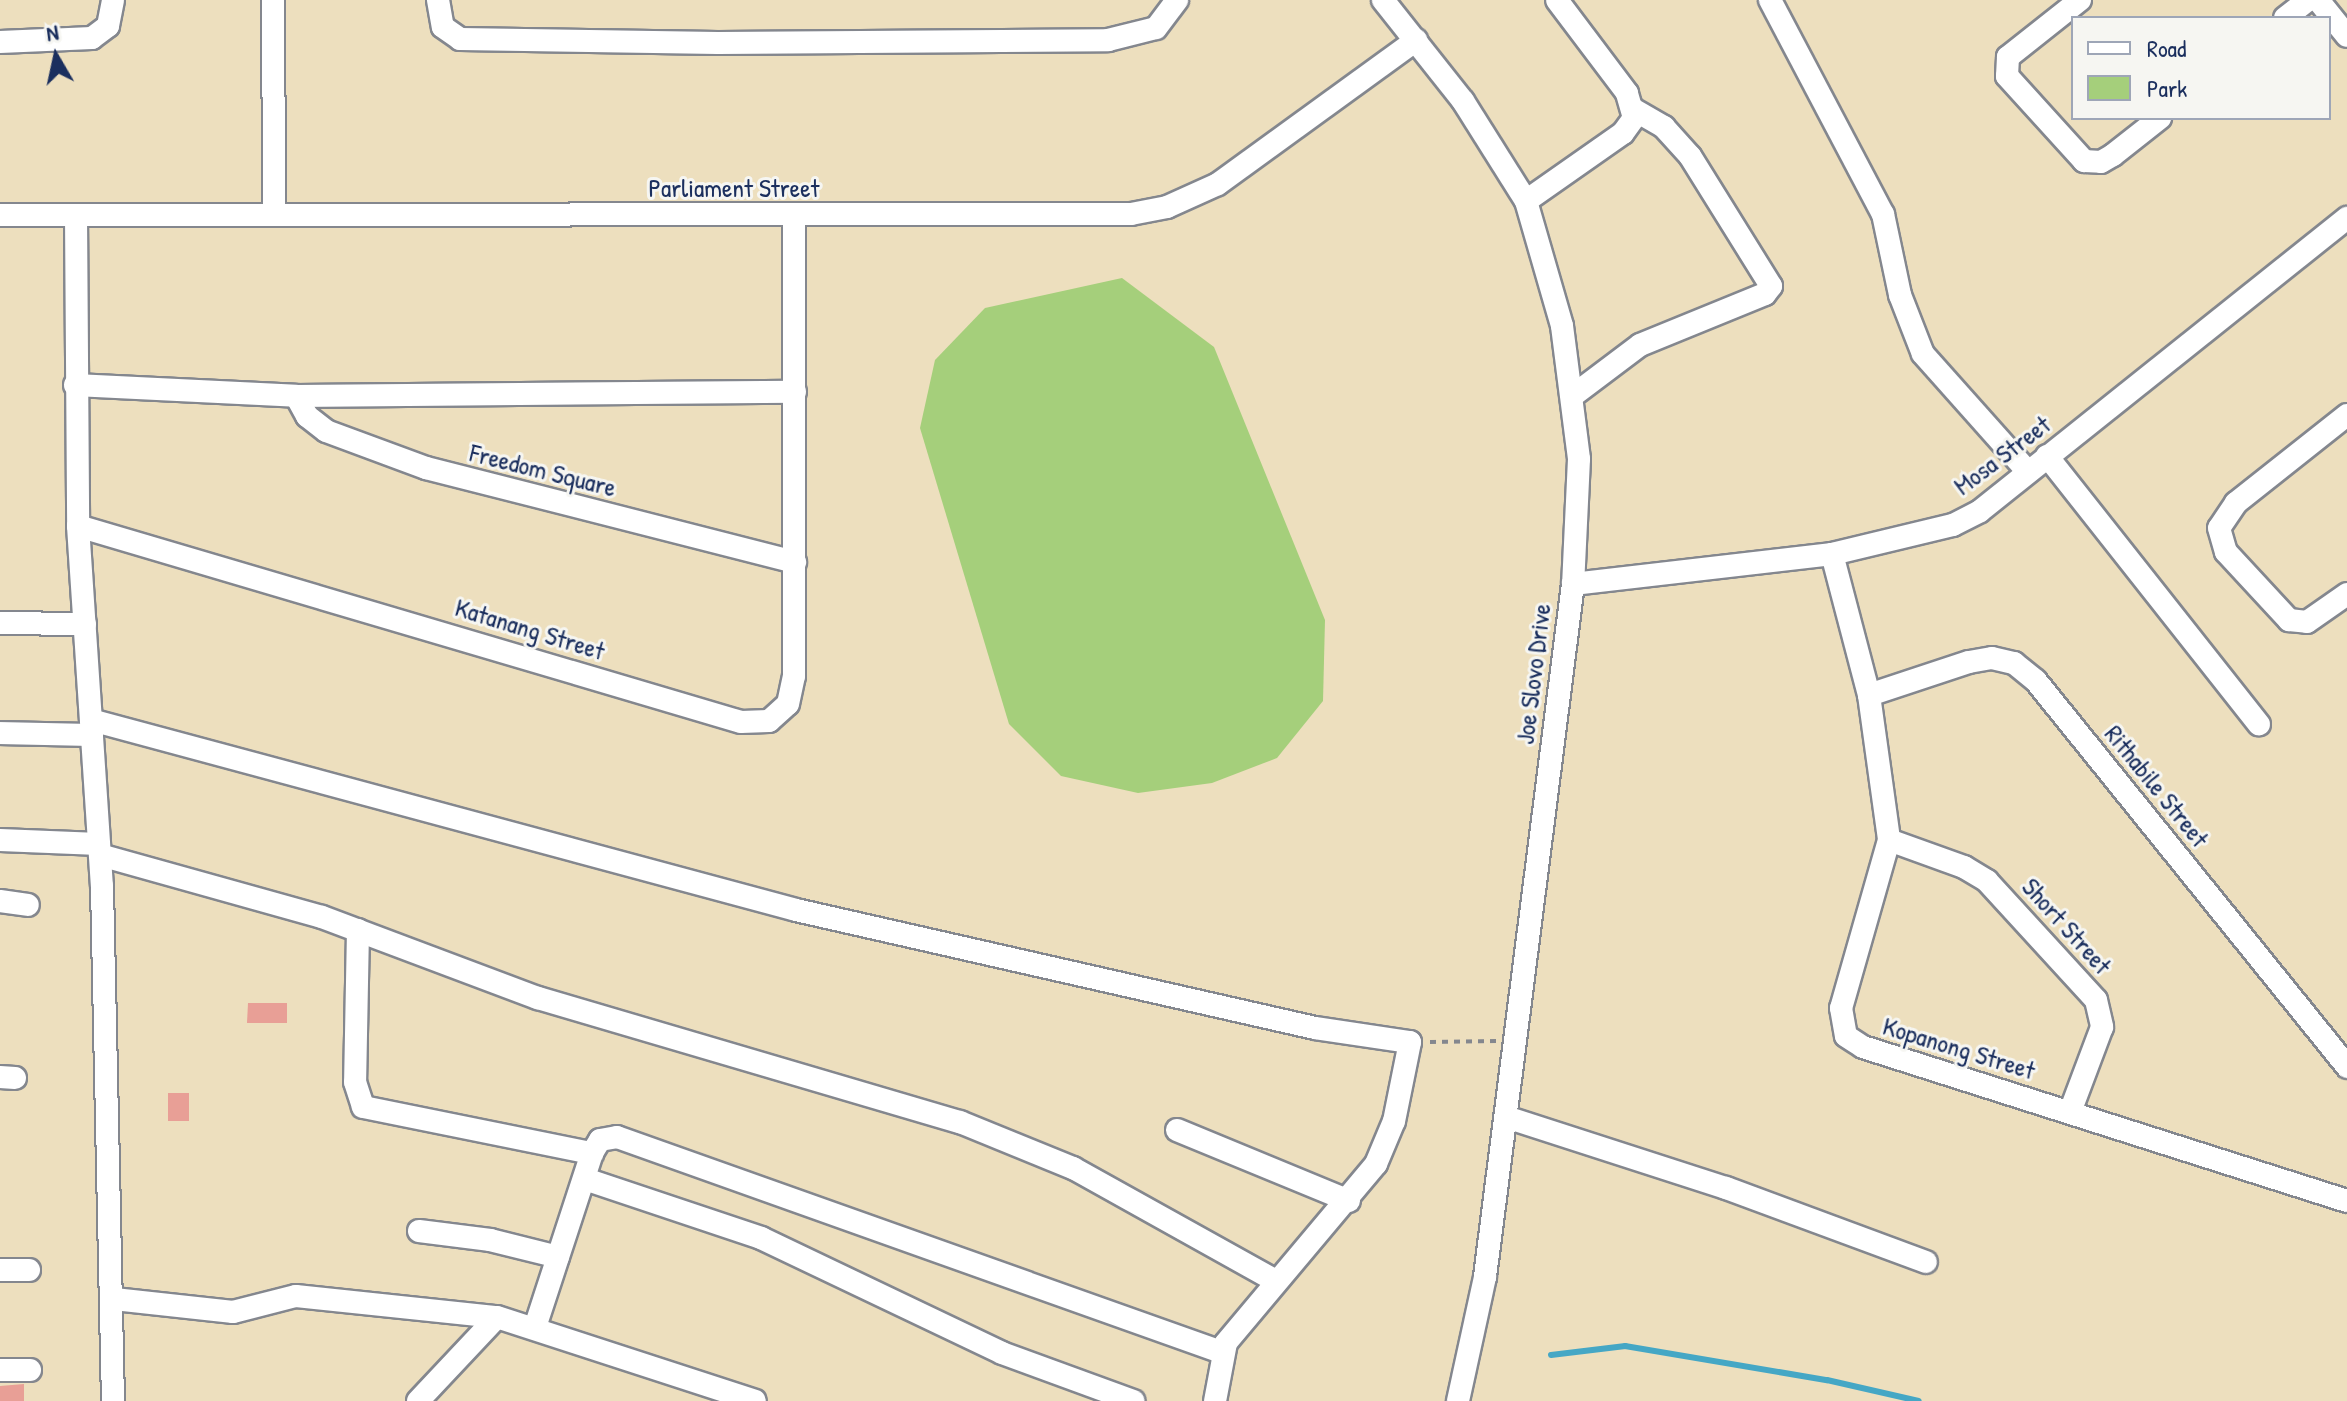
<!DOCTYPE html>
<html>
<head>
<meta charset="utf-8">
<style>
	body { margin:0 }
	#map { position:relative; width:2347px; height:1401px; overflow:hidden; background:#eddfbe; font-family:"Patrick Hand",sans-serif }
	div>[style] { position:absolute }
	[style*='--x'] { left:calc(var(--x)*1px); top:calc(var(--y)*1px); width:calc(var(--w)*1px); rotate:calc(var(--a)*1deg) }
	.green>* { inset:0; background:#a5cf7b }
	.stream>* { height:6px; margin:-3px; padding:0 3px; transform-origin:3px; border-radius:3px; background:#45a7c5 }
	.building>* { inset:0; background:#e89f96 }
	.path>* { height:4px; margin-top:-2px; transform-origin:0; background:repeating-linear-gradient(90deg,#84878e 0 6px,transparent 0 12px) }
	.roads { filter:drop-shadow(2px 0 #84878e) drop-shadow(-2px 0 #84878e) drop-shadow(0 2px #84878e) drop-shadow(0 -2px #84878e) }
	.minor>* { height:22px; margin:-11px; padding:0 11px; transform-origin:11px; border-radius:11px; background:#fff }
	span { translate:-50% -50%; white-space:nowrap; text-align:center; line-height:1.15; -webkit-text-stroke:6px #f6f6f2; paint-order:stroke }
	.street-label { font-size:26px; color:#1b2f5e }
	.legend { position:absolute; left:2071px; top:16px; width:260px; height:104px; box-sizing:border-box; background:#f6f6f2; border:2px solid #9ea6b7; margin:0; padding:10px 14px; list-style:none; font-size:24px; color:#1b2f5e }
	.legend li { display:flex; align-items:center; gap:16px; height:40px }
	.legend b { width:40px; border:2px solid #9ea6b7 }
	.north { position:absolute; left:16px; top:16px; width:80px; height:80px; -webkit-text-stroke:6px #f6f6f2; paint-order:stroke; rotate:351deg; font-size:22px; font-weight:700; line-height:32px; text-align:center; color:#1b2f5e }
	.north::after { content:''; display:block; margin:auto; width:28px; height:36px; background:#1b2f5e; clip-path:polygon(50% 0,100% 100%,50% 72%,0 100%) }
</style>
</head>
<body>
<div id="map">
	<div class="green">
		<div style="clip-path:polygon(1122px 278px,1214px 347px,1325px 620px,1323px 701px,1277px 758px,1212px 783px,1138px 793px,1061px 776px,1009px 724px,920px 428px,935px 360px,985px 308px)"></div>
	</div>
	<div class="stream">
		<div style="--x:1551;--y:1355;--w:75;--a:-6.9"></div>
		<div style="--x:1625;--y:1346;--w:205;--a:9.6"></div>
		<div style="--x:1827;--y:1380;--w:94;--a:12.9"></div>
	</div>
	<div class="building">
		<div style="clip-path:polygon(248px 1003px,287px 1003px,287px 1023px,247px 1023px)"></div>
		<div style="clip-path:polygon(168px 1093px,189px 1093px,189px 1121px,168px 1121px)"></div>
		<div style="clip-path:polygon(24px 1384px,24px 1401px,0 1401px,0 1386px)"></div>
	</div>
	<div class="path">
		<div style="--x:1430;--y:1042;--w:67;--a:-0.9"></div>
	</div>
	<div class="roads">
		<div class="minor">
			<div style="--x:273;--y:0;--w:213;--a:89.7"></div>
			<div style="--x:438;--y:0;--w:27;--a:80"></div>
			<div style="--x:443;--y:27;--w:21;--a:35"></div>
			<div style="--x:460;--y:39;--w:258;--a:0.9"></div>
			<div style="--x:718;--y:43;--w:390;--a:-0.4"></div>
			<div style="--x:1108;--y:40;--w:49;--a:-14"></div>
			<div style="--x:1156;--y:28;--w:35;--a:-53"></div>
			<div style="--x:1383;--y:0;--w:129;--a:51.6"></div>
			<div style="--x:1463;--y:101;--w:118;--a:57.8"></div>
			<div style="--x:1526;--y:201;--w:130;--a:73.9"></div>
			<div style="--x:1562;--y:326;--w:134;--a:82.7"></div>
			<div style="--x:1579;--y:459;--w:125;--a:92.7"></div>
			<div style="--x:1573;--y:584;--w:699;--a:97.24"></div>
			<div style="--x:1485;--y:1277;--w:127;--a:102.3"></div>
			<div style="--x:1770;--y:0;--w:242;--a:62.2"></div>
			<div style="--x:1883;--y:214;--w:83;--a:78.1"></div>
			<div style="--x:1900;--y:295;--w:63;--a:68.7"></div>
			<div style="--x:1923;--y:354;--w:158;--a:48.3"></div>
			<div style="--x:2080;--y:0;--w:92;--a:141.6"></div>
			<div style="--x:2008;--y:57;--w:19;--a:93"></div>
			<div style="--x:2007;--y:76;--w:115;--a:47.8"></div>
			<div style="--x:2084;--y:161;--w:17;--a:3"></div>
			<div style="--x:2101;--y:162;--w:14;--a:-30"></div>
			<div style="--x:2113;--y:155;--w:60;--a:-38.2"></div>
			<div style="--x:2318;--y:0;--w:46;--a:51.1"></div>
			<div style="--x:2285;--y:18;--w:29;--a:-38"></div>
			<div style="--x:0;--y:42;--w:92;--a:-2.5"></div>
			<div style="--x:92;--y:38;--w:20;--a:-37"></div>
			<div style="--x:108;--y:26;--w:26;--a:-79"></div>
			<div style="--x:1526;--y:201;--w:118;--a:-35"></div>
			<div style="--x:1623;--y:133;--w:19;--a:-54"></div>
			<div style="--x:1634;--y:118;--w:26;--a:-106"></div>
			<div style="--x:1627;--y:93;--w:116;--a:-127"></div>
			<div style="--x:0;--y:215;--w:1131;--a:-0.05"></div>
			<div style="--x:1131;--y:214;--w:37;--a:-11"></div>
			<div style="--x:1167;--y:207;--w:56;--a:-24.3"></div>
			<div style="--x:1218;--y:184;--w:245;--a:-36"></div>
			<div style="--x:76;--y:215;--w:311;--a:89.6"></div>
			<div style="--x:78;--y:526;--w:361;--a:86.2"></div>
			<div style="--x:102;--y:886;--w:515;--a:88.78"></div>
			<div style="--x:75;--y:385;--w:221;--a:2.8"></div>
			<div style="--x:296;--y:396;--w:499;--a:-0.5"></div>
			<div style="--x:1575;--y:394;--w:81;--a:-37"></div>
			<div style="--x:1640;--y:345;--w:135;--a:-22.2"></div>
			<div style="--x:1765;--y:294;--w:10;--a:-53"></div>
			<div style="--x:1771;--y:286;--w:153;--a:-121.9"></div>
			<div style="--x:1690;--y:156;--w:39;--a:-132"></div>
			<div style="--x:1664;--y:127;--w:34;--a:-150"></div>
			<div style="--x:296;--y:396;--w:23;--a:61"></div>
			<div style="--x:307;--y:416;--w:24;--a:38"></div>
			<div style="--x:326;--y:431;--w:107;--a:20.3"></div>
			<div style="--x:426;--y:468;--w:381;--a:14.3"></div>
			<div style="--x:2347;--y:415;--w:142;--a:141.6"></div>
			<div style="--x:2236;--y:503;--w:30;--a:124"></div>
			<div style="--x:2219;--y:528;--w:25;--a:74"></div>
			<div style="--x:2226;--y:552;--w:93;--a:47.2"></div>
			<div style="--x:2289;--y:620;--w:18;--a:6"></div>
			<div style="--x:2307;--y:622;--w:49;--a:-35"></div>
			<div style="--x:2047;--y:456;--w:342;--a:51.7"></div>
			<div style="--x:78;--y:526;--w:691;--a:16.47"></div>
			<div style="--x:741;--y:722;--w:28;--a:-2"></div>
			<div style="--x:769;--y:721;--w:25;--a:-42"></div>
			<div style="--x:788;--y:704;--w:29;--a:-78"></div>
			<div style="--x:794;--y:676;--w:460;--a:-90"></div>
			<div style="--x:1832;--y:554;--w:146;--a:75.3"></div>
			<div style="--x:1869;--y:695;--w:146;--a:82.1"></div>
			<div style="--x:1889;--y:840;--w:175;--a:105.9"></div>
			<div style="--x:1841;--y:1008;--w:28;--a:80"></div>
			<div style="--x:1846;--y:1036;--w:20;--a:33"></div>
			<div style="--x:1863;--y:1047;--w:508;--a:17.65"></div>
			<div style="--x:1573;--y:584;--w:261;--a:-6.6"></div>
			<div style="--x:1832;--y:554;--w:124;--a:-13.5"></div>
			<div style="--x:1953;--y:525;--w:30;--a:-27"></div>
			<div style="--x:1980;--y:511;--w:470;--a:-38.6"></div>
			<div style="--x:0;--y:623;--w:85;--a:0.7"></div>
			<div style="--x:1869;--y:695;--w:105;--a:-18.3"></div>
			<div style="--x:1969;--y:662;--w:23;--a:-10"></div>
			<div style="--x:1992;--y:658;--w:23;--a:13"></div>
			<div style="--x:2014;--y:663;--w:28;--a:39"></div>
			<div style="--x:2036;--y:681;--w:496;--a:51.1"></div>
			<div style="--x:91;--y:720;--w:730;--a:15.08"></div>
			<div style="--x:796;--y:910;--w:532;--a:12.81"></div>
			<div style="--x:1315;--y:1028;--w:96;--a:8.4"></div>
			<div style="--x:1410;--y:1042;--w:81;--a:101.4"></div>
			<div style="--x:1394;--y:1121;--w:47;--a:112.7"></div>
			<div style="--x:1376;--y:1164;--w:234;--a:130"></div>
			<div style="--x:1226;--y:1343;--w:59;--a:100.7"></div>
			<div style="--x:0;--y:733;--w:92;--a:1.2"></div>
			<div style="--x:0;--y:840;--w:99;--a:2.3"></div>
			<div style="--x:1889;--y:840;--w:80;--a:19.8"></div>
			<div style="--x:1964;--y:867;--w:27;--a:31"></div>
			<div style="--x:1987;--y:881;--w:161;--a:47.5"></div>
			<div style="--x:2096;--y:1000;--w:28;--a:77"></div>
			<div style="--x:2102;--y:1027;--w:91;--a:110.6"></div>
			<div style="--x:100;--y:855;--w:230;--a:15.6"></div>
			<div style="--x:322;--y:917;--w:231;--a:20.6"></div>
			<div style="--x:538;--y:998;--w:440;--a:16.4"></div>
			<div style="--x:960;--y:1122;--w:122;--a:22.2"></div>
			<div style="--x:1073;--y:1168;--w:232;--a:29.1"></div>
			<div style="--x:0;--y:901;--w:28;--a:8"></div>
			<div style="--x:358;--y:930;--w:152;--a:91.1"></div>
			<div style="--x:355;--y:1082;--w:26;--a:72"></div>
			<div style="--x:363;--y:1107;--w:234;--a:11.4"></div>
			<div style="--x:592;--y:1153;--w:183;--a:108.1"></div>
			<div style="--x:0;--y:1077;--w:15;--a:4"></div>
			<div style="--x:1506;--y:1117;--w:231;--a:17.9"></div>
			<div style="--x:1726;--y:1188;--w:213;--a:20.3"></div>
			<div style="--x:1177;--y:1130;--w:186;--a:22.4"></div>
			<div style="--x:592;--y:1153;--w:15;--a:-58"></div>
			<div style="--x:600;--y:1140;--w:17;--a:-10"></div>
			<div style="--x:617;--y:1137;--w:641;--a:19.59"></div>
			<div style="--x:585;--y:1179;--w:186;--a:18.5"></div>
			<div style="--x:761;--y:1238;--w:267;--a:25.5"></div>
			<div style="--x:1002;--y:1353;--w:140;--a:20.1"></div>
			<div style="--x:419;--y:1231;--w:72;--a:7.2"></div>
			<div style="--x:490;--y:1240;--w:70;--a:14"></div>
			<div style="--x:0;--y:1270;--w:29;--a:0"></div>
			<div style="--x:114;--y:1299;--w:120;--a:6.2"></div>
			<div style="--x:233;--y:1312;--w:65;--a:-14.3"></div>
			<div style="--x:296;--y:1296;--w:202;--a:6"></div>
			<div style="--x:0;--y:1370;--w:30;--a:0"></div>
			<div style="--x:418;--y:1401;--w:115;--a:-46.8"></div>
			<div style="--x:497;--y:1317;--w:271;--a:18"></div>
		</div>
	</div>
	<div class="street-label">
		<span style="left:734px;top:188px">Parliament Street</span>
		<span style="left:2002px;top:455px;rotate:-37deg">Mosa Street</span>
		<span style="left:543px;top:470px;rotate:14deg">Freedom Square</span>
		<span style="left:530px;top:629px;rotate:17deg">Katanang Street</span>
		<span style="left:1533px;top:674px;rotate:-83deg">Joe Slovo Drive</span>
		<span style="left:2157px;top:786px;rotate:51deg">Rithabile Street</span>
		<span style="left:2067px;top:926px;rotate:48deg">Short Street</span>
		<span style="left:1959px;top:1048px;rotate:17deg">Kopanong Street</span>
	</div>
	<ul class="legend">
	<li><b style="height:10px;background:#fff"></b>Road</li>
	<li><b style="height:22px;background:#a5cf7b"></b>Park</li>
	</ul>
	<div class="north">N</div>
</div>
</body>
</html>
